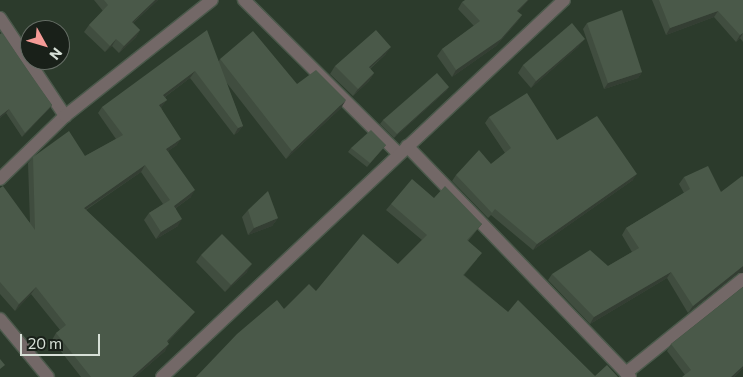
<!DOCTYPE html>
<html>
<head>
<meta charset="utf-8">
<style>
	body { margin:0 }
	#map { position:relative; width:743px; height:377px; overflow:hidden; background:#2c3b2c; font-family:Commissioner,sans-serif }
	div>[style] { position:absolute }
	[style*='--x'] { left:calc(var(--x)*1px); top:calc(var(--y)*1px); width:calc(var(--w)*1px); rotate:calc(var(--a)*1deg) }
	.roads { filter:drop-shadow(1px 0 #4b594b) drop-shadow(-1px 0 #4b594b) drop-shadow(0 1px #4b594b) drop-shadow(0 -1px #4b594b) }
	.minor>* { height:12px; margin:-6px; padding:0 6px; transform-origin:6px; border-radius:6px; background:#736867 }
	.wall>* { inset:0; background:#404d3f }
	.shaded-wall>* { inset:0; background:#343e33 }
	.building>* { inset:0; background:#4a5949 }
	span { translate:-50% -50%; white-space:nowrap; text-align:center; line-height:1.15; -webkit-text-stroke:5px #192019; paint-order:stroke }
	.north { position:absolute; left:20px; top:20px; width:50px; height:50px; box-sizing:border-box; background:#192019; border:1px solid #656d65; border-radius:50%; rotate:129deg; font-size:14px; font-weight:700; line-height:20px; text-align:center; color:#d7e0d7 }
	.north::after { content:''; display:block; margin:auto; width:18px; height:22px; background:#f59b97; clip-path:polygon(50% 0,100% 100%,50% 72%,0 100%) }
	.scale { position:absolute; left:20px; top:334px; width:80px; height:22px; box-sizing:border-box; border:2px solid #d7e0d7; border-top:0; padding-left:6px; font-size:15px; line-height:18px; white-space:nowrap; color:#d7e0d7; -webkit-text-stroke:4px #192019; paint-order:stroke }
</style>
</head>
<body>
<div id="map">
	<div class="roads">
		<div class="minor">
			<div style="--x:244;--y:0;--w:217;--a:44.8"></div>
			<div style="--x:0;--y:18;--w:118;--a:56.4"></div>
			<div style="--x:407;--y:146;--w:321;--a:46"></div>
			<div style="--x:0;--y:179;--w:91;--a:-44.1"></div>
			<div style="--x:65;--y:116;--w:187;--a:-38.3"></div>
			<div style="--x:0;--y:319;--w:75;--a:50.4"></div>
			<div style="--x:626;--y:373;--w:150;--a:-38.8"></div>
			<div style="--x:162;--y:377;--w:551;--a:-43.16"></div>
		</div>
	</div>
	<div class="wall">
		<div style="clip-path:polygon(94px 0,158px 0,133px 23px,140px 30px,136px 37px,119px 53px,112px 46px,105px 52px,84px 32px,89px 25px,103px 11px)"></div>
		<div style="clip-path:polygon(652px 0,743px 0,743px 42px,740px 38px,736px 42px,714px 17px,666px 35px)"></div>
		<div style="clip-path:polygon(462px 2px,518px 12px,522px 15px,517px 22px,496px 46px,452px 77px,437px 56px,442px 49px,474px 26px,458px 9px)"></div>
		<div style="clip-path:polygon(587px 23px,642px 72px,638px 78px,604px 89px,583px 29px)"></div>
		<div style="clip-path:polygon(0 34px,52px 105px,49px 109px,22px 137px,6px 113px,0 118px)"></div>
		<div style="clip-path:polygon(579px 46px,531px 88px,518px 73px,523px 65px)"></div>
		<div style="clip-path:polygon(386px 54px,370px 69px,374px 73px,369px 81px,353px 96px,330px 74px,335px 66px)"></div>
		<div style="clip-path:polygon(220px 59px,297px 84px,341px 108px,286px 159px,226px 82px,243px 126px,238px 132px,234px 135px,190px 78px,165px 97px,167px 100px,161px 107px,177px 145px,168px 151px,191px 197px,176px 208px,178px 226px,156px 239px,144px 220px,149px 213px,163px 204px,141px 172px,86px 210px,190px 318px,168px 342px,165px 351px,135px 377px,81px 377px,52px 340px,56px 333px,60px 330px,31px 294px,15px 311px,0 294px,0 188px,30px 223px,28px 163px,33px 157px,85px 156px,116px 139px,98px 113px,102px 107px,219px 61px)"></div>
		<div style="clip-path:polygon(449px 87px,446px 91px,394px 138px,380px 124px,383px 120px)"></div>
		<div style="clip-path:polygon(489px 117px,557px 140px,633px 180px,533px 250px,491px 215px,488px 218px,452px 181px,456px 175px,491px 164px,505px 153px,485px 123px)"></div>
		<div style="clip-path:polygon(386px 145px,367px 167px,348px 152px,351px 148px)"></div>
		<div style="clip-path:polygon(684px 177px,721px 192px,743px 177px,743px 273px,738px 273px,688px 313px,667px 278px,590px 324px,548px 280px,552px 274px,608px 266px,632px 252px,622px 235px,626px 228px,684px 193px,679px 184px)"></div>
		<div style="clip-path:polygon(434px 198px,482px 224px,468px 241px,477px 259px,464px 275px,508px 312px,595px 376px,196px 377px,284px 309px,316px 291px,398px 264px,422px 240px,386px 210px,391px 204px)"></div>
		<div style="clip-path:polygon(248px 210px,278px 218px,272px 226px,248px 235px,242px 217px)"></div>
		<div style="clip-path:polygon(201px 255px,247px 272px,225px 292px,196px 262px)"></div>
		<div style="clip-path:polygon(743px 287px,743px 368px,734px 377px,685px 375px,667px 351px,671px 344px)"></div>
	</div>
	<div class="shaded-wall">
		<div style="clip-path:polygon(155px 0,158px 0,127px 28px,132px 22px)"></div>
		<div style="clip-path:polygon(528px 0,529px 0,513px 18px,517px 11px)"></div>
		<div style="clip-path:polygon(718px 11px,714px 17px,666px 35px,670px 28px)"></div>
		<div style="clip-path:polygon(522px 15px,517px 22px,496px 46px,452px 77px,456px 70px)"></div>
		<div style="clip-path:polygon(140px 30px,136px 37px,119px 53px,124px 46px)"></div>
		<div style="clip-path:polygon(743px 33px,740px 38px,736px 42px,740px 35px)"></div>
		<div style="clip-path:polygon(116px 39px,112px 46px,105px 52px,110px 46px)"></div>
		<div style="clip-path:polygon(585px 39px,579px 46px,531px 88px,536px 81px)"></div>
		<div style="clip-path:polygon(391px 47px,386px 54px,363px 74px,369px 67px)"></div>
		<div style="clip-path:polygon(195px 71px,190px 78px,159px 101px,163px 95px)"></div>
		<div style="clip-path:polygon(642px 72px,638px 78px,604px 89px,608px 83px)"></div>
		<div style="clip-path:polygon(374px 73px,369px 81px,353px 96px,358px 89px)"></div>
		<div style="clip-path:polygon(449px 87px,446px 91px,394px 138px,397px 134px)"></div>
		<div style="clip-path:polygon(167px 100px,162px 106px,154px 112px,159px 105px)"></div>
		<div style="clip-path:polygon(346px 100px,341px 108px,286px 159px,292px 151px)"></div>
		<div style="clip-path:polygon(52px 105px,49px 109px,22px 137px,25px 133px)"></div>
		<div style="clip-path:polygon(9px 109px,6px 113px,0 118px,0 116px)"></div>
		<div style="clip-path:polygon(243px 126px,238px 132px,234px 135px,238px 128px)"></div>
		<div style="clip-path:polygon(181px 139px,177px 145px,162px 155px,166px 149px)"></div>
		<div style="clip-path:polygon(145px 165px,141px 172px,79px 214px,84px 208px)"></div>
		<div style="clip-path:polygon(637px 174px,633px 180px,533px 250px,537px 244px)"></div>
		<div style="clip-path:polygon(195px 190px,191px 197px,170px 212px,174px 206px)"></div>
		<div style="clip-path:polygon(278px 218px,272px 226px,248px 235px,254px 228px)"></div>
		<div style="clip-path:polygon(182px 219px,178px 226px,156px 239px,161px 232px)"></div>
		<div style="clip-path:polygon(252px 264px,247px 272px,225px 292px,231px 285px)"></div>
		<div style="clip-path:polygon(743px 266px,743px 273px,738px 273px,688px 313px,693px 306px)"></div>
		<div style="clip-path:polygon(671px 272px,667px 278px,590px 324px,594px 317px)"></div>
		<div style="clip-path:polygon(36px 287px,31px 294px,15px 311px,19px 304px)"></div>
		<div style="clip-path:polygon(195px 312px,190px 318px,162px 348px,167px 341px)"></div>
		<div style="clip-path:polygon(169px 344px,165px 351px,135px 377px,132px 377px)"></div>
		<div style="clip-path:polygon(743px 366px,743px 368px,734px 377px,731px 377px)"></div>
	</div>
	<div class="building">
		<div style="clip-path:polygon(104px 0,155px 0,132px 22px,140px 30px,124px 46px,116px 39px,110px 46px,89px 25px,108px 5px)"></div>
		<div style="clip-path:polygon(465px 0,528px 0,517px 11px,522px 15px,501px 39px,456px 70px,442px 49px,480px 21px,462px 2px)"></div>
		<div style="clip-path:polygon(659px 0,743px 0,743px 33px,740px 35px,718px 11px,670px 28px)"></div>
		<div style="clip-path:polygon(622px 10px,642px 72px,608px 83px,587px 23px)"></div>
		<div style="clip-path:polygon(572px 23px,585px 39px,536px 81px,523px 65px)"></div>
		<div style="clip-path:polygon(207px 30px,243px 126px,238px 128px,195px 71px,163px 95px,167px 100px,159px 105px,181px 139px,166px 149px,195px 190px,174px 206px,182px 219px,161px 232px,149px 213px,170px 200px,145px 165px,84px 208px,195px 312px,167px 341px,169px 344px,132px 377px,91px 377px,56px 333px,66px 325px,36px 287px,19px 304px,0 282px,0 188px,3px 186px,35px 230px,33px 157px,69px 131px,85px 156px,123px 135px,102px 107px)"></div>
		<div style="clip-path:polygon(376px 30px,391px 47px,369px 67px,374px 73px,358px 89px,335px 66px)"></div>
		<div style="clip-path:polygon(253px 31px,297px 84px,316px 70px,346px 100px,292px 151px,220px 59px)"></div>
		<div style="clip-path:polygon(2px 33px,52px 105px,25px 133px,9px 109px,0 116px,0 34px)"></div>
		<div style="clip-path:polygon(437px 73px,449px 87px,397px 134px,383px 120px)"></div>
		<div style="clip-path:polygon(527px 93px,557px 140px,597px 116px,637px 174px,537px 244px,495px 209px,492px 213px,456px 175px,479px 150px,491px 164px,511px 148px,489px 117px)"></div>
		<div style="clip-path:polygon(371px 130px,386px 145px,370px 163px,351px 148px)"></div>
		<div style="clip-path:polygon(708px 166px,721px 192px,742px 176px,743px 177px,743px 266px,693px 306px,671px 272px,594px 317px,552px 274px,590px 250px,608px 266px,639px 248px,626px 228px,690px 189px,684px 177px)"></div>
		<div style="clip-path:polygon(412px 179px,434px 198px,445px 186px,482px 224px,467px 240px,482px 253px,463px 275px,508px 312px,518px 300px,595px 376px,607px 365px,618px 377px,196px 377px,237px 334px,277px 300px,284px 309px,309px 284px,316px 291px,363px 234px,398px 264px,427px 235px,391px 204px)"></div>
		<div style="clip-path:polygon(268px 191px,278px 218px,254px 228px,248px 210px)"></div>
		<div style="clip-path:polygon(222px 234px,252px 264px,231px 285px,201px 255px)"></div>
		<div style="clip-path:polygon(743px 287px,743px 366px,731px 377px,682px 377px,691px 370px,671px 344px)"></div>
		<div style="clip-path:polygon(0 359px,5px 365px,0 369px)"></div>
	</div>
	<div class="north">N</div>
	<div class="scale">20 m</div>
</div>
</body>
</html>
